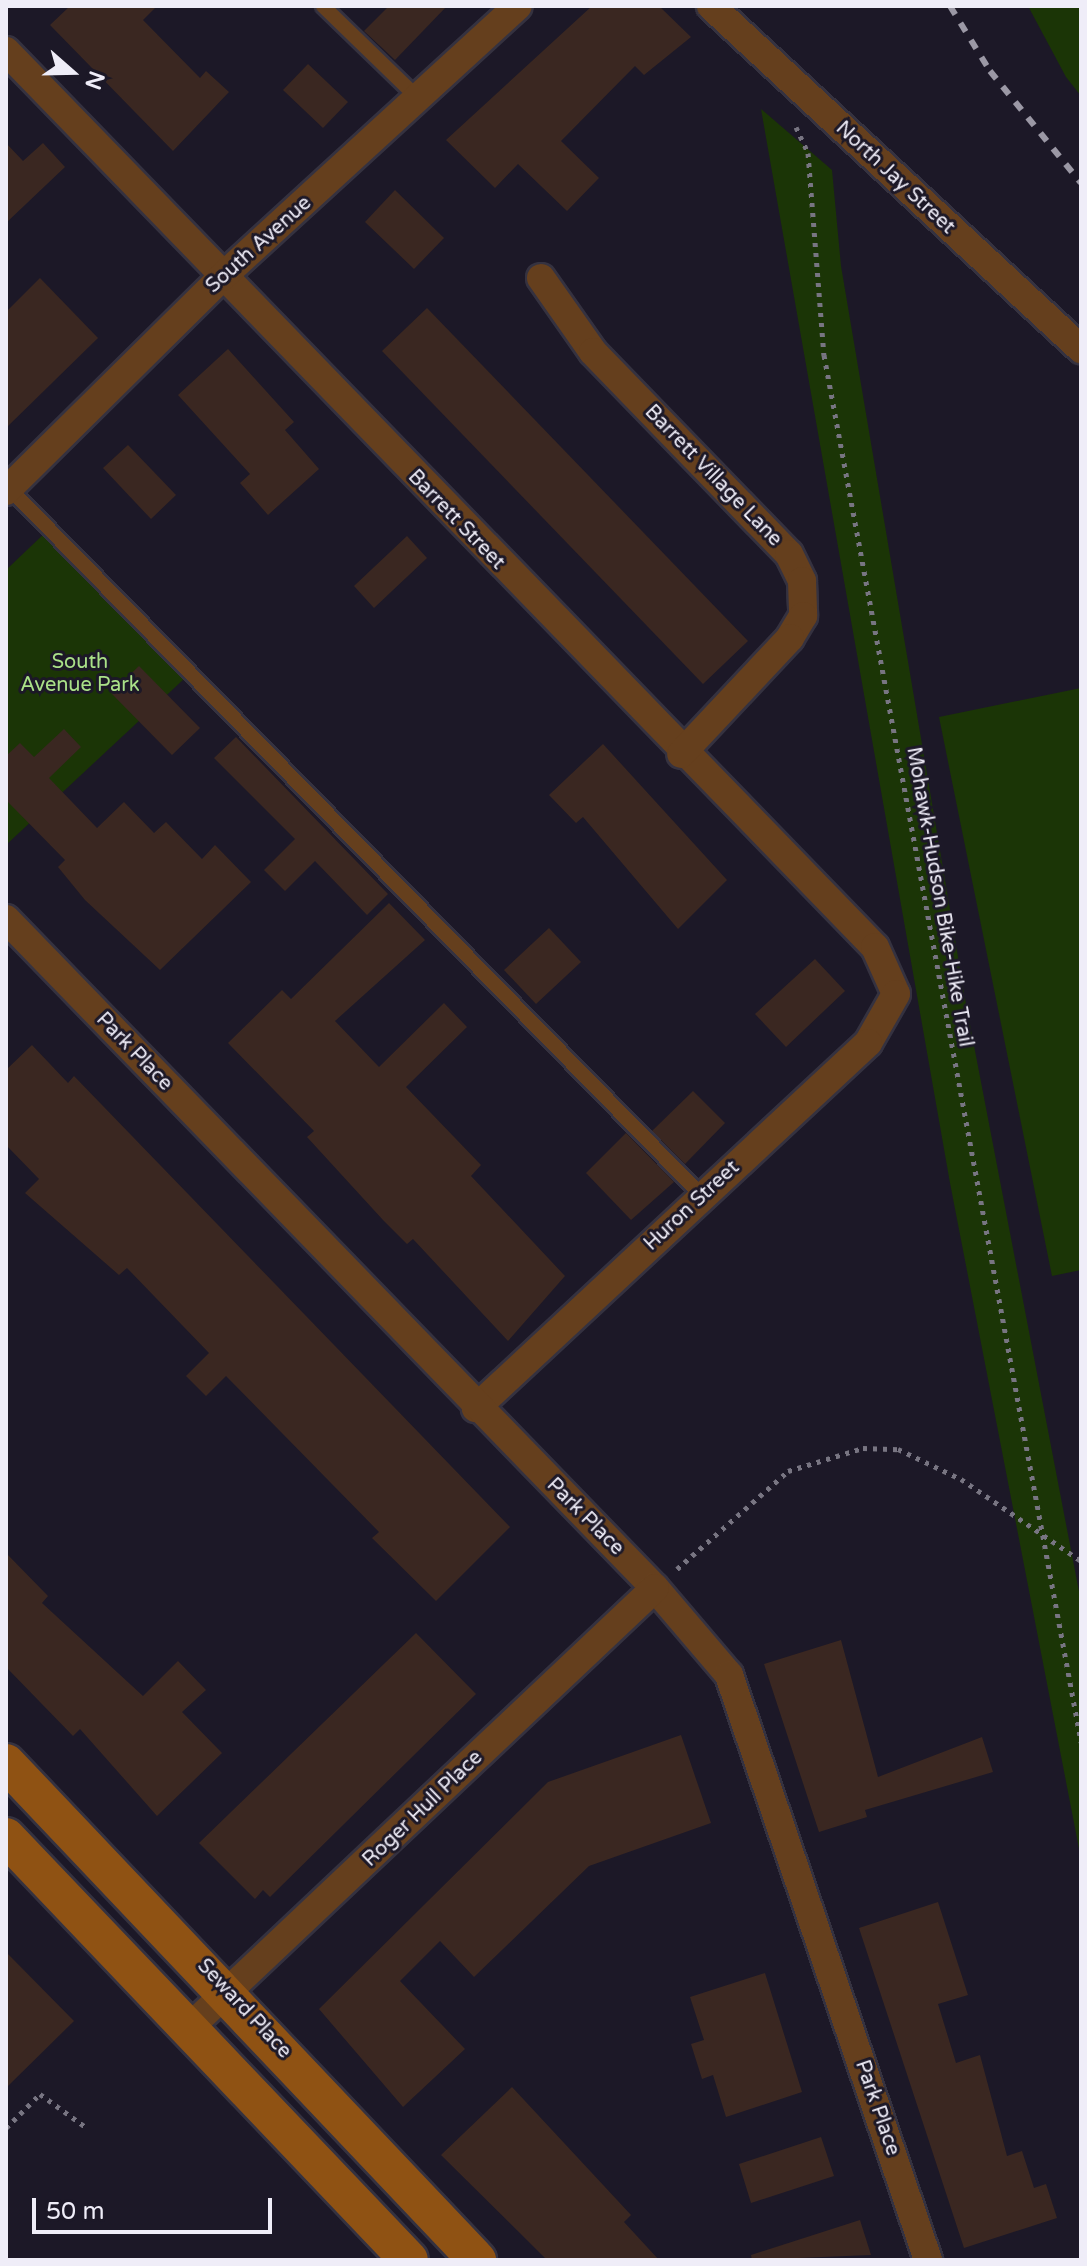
<!DOCTYPE html>
<html>
<head>
<meta charset="utf-8">
<style>
	body { margin:0 }
	#map { position:relative; width:1087px; height:2266px; overflow:hidden; background:#1c1827; font-family:"Varela Round",sans-serif }
	div>[style] { position:absolute }
	[style*='--x'] { left:calc(var(--x)*1px); top:calc(var(--y)*1px); width:calc(var(--w)*1px); rotate:calc(var(--a)*1deg) }
	.green>* { inset:0; background:#1b3506 }
	.building>* { inset:0; background:#3a2721 }
	.path>* { height:5px; margin-top:-2.5px; transform-origin:0; background:repeating-linear-gradient(90deg,#787582 0 4px,transparent 0 10px) }
	.roads { filter:drop-shadow(2px 0 #353240) drop-shadow(-2px 0 #353240) drop-shadow(0 2px #353240) drop-shadow(0 -2px #353240) }
	.lane>* { height:14px; margin:-7px; padding:0 7px; transform-origin:7px; border-radius:7px; background:#653f1d }
	.street>* { height:28px; margin:-14px; padding:0 14px; transform-origin:14px; border-radius:14px; background:#653f1d }
	.secondary>* { height:38px; margin:-19px; padding:0 19px; transform-origin:19px; border-radius:19px; background:#8f5213 }
	.rail>* { height:6px; margin-top:-3px; transform-origin:0; background:repeating-linear-gradient(90deg,#9b98a5 0 10px,transparent 0 20px) }
	span { translate:-50% -50%; white-space:nowrap; text-align:center; line-height:1.15; -webkit-text-stroke:6px #1c1827; paint-order:stroke }
	.street-label { font-size:20px; color:#efedf8 }
	.park-label { font-size:20px; color:#aae188 }
	.frame { position:absolute; inset:0; border:8px solid #efedf8; pointer-events:none }
	.north { position:absolute; left:32px; top:32px; width:80px; height:80px; -webkit-text-stroke:6px #1c1827; paint-order:stroke; rotate:110deg; font-size:22px; font-weight:700; line-height:32px; text-align:center; color:#efedf8 }
	.north::after { content:''; display:block; margin:auto; width:28px; height:36px; background:#efedf8; clip-path:polygon(50% 0,100% 100%,50% 72%,0 100%) }
	.scale { position:absolute; left:32px; top:2198px; width:240px; height:36px; box-sizing:border-box; border:4px solid #efedf8; border-top:0; padding-left:10px; font-size:24px; line-height:28px; white-space:nowrap; color:#efedf8; -webkit-text-stroke:6px #1c1827; paint-order:stroke }
</style>
</head>
<body>
<div id="map">
	<div class="green">
		<div style="clip-path:polygon(1028px 6px,1081px 6px,1081px 96px,1066px 77px)"></div>
		<div style="clip-path:polygon(761px 109px,832px 170px,841px 266px,966px 1004px,1081px 1602px,1081px 1859px,950px 1183px)"></div>
		<div style="clip-path:polygon(48px 530px,185px 678px,6px 845px,6px 570px)"></div>
		<div style="clip-path:polygon(1081px 688px,1081px 1270px,1052px 1276px,939px 717px)"></div>
	</div>
	<div class="building">
		<div style="clip-path:polygon(70px 6px,157px 6px,143px 20px,200px 78px,206px 71px,229px 92px,173px 151px,50px 25px)"></div>
		<div style="clip-path:polygon(389px 6px,447px 6px,395px 60px,364px 31px)"></div>
		<div style="clip-path:polygon(592px 6px,659px 6px,691px 37px,644px 75px,635px 66px,561px 141px,599px 178px,567px 211px,518px 164px,495px 188px,446px 140px)"></div>
		<div style="clip-path:polygon(308px 64px,348px 102px,323px 128px,283px 90px)"></div>
		<div style="clip-path:polygon(6px 143px,23px 161px,43px 143px,65px 167px,6px 223px)"></div>
		<div style="clip-path:polygon(395px 190px,444px 238px,414px 269px,365px 222px)"></div>
		<div style="clip-path:polygon(40px 278px,98px 338px,6px 428px,6px 312px)"></div>
		<div style="clip-path:polygon(427px 308px,748px 641px,703px 684px,382px 351px)"></div>
		<div style="clip-path:polygon(228px 349px,294px 422px,285px 430px,319px 469px,268px 515px,240px 483px,250px 474px,178px 395px)"></div>
		<div style="clip-path:polygon(128px 445px,176px 495px,151px 519px,103px 468px)"></div>
		<div style="clip-path:polygon(407px 536px,427px 558px,374px 608px,354px 586px)"></div>
		<div style="clip-path:polygon(139px 666px,200px 728px,172px 755px,111px 693px)"></div>
		<div style="clip-path:polygon(64px 729px,81px 747px,49px 778px,97px 828px,124px 802px,154px 833px,166px 822px,202px 859px,215px 845px,251px 882px,160px 970px,85px 900px,58px 867px,65px 860px,6px 800px,6px 756px,20px 743px,34px 757px)"></div>
		<div style="clip-path:polygon(236px 737px,388px 894px,367px 915px,315px 861px,285px 891px,264px 870px,295px 839px,214px 758px)"></div>
		<div style="clip-path:polygon(603px 744px,727px 880px,678px 929px,583px 817px,576px 823px,549px 795px)"></div>
		<div style="clip-path:polygon(389px 903px,425px 940px,335px 1021px,379px 1067px,444px 1003px,467px 1027px,406px 1087px,481px 1165px,471px 1176px,565px 1276px,508px 1341px,413px 1239px,407px 1244px,383px 1220px,307px 1137px,314px 1131px,228px 1043px,282px 990px,291px 999px)"></div>
		<div style="clip-path:polygon(549px 928px,581px 962px,536px 1004px,504px 970px)"></div>
		<div style="clip-path:polygon(815px 959px,845px 991px,786px 1047px,755px 1014px)"></div>
		<div style="clip-path:polygon(32px 1045px,68px 1083px,74px 1076px,510px 1527px,436px 1601px,372px 1538px,379px 1532px,226px 1376px,206px 1396px,186px 1376px,209px 1353px,127px 1268px,119px 1275px,25px 1193px,39px 1179px,6px 1145px,6px 1070px)"></div>
		<div style="clip-path:polygon(693px 1091px,725px 1123px,685px 1164px,652px 1131px)"></div>
		<div style="clip-path:polygon(626px 1133px,674px 1182px,631px 1220px,586px 1173px)"></div>
		<div style="clip-path:polygon(6px 1553px,48px 1596px,42px 1603px,143px 1696px,178px 1661px,206px 1690px,182px 1712px,222px 1753px,157px 1816px,80px 1729px,73px 1736px,6px 1667px)"></div>
		<div style="clip-path:polygon(416px 1633px,476px 1694px,270px 1897px,263px 1890px,255px 1899px,199px 1843px)"></div>
		<div style="clip-path:polygon(841px 1640px,878px 1777px,982px 1737px,993px 1772px,865px 1810px,867px 1817px,819px 1832px,764px 1664px)"></div>
		<div style="clip-path:polygon(681px 1735px,711px 1823px,589px 1866px,474px 1977px,440px 1941px,400px 1981px,465px 2049px,403px 2107px,319px 2009px,548px 1782px)"></div>
		<div style="clip-path:polygon(938px 1902px,968px 1995px,938px 2004px,956px 2063px,980px 2055px,1007px 2156px,1022px 2151px,1034px 2188px,1046px 2184px,1057px 2218px,964px 2248px,859px 1928px)"></div>
		<div style="clip-path:polygon(6px 1952px,74px 2021px,6px 2088px)"></div>
		<div style="clip-path:polygon(765px 1973px,802px 2092px,726px 2117px,713px 2075px,702px 2079px,691px 2044px,704px 2040px,690px 1997px)"></div>
		<div style="clip-path:polygon(512px 2087px,631px 2215px,624px 2222px,659px 2260px,547px 2260px,441px 2155px)"></div>
		<div style="clip-path:polygon(821px 2137px,834px 2176px,751px 2203px,739px 2164px)"></div>
		<div style="clip-path:polygon(860px 2220px,871px 2255px,752px 2260px,751px 2255px)"></div>
	</div>
	<div class="path">
		<div style="--x:796;--y:127;--w:29;--a:65"></div>
		<div style="--x:808;--y:153;--w:203;--a:85.5"></div>
		<div style="--x:824;--y:355;--w:1411;--a:79.5"></div>
		<div style="--x:677;--y:1569;--w:148;--a:-41.4"></div>
		<div style="--x:788;--y:1471;--w:78;--a:-17"></div>
		<div style="--x:863;--y:1448;--w:35;--a:2"></div>
		<div style="--x:898;--y:1449;--w:70;--a:25.5"></div>
		<div style="--x:961;--y:1479;--w:145;--a:34.3"></div>
		<div style="--x:6;--y:2128;--w:48;--a:-45"></div>
		<div style="--x:40;--y:2094;--w:58;--a:35.9"></div>
	</div>
	<div class="roads">
		<div class="lane">
			<div style="--x:323;--y:6;--w:134;--a:44.1"></div>
			<div style="--x:9;--y:488;--w:991;--a:45.61"></div>
		</div>
		<div class="street">
			<div style="--x:711;--y:6;--w:505;--a:42.83"></div>
			<div style="--x:6;--y:51;--w:1248;--a:45.88"></div>
			<div style="--x:875;--y:947;--w:51;--a:65.9"></div>
			<div style="--x:896;--y:994;--w:56;--a:119.7"></div>
			<div style="--x:868;--y:1043;--w:536;--a:137.04"></div>
			<div style="--x:541;--y:278;--w:90;--a:54.9"></div>
			<div style="--x:593;--y:352;--w:281;--a:45.9"></div>
			<div style="--x:789;--y:554;--w:30;--a:64"></div>
			<div style="--x:802;--y:581;--w:35;--a:88"></div>
			<div style="--x:803;--y:616;--w:26;--a:121"></div>
			<div style="--x:790;--y:638;--w:159;--a:133.2"></div>
			<div style="--x:6;--y:491;--w:304;--a:-44.7"></div>
			<div style="--x:222;--y:277;--w:401;--a:-42.5"></div>
			<div style="--x:6;--y:919;--w:932;--a:45.87"></div>
			<div style="--x:655;--y:1588;--w:114;--a:49.6"></div>
			<div style="--x:729;--y:1675;--w:618;--a:71.21"></div>
			<div style="--x:188;--y:2029;--w:642;--a:-43.36"></div>
		</div>
		<div class="secondary">
			<div style="--x:6;--y:1763;--w:685;--a:46.54"></div>
			<div style="--x:6;--y:1837;--w:584;--a:46.39"></div>
		</div>
	</div>
	<div class="rail">
		<div style="--x:950;--y:6;--w:76;--a:58.4"></div>
		<div style="--x:990;--y:71;--w:144;--a:50.9"></div>
	</div>
	<div class="street-label">
		<span style="left:895px;top:178px;rotate:43deg">North Jay Street</span>
		<span style="left:259px;top:245px;rotate:-42deg">South Avenue</span>
		<span style="left:713px;top:476px;rotate:46deg">Barrett Village Lane</span>
		<span style="left:456px;top:520px;rotate:46deg">Barrett Street</span>
		<span style="left:939px;top:897px;rotate:80deg">Mohawk-Hudson Bike-Hike Trail</span>
		<span style="left:134px;top:1052px;rotate:46deg">Park Place</span>
		<span style="left:692px;top:1206px;rotate:-43deg">Huron Street</span>
		<span style="left:585px;top:1517px;rotate:45deg">Park Place</span>
		<span style="left:423px;top:1809px;rotate:-44deg">Roger Hull Place</span>
		<span style="left:244px;top:2009px;rotate:47deg">Seward Place</span>
		<span style="left:877px;top:2108px;rotate:71deg">Park Place</span>
	</div>
	<div class="park-label">
		<span style="left:80px;top:674px">South<br>Avenue Park</span>
	</div>
	<div class="frame"></div>
	<div class="north">N</div>
	<div class="scale">50 m</div>
</div>
</body>
</html>
